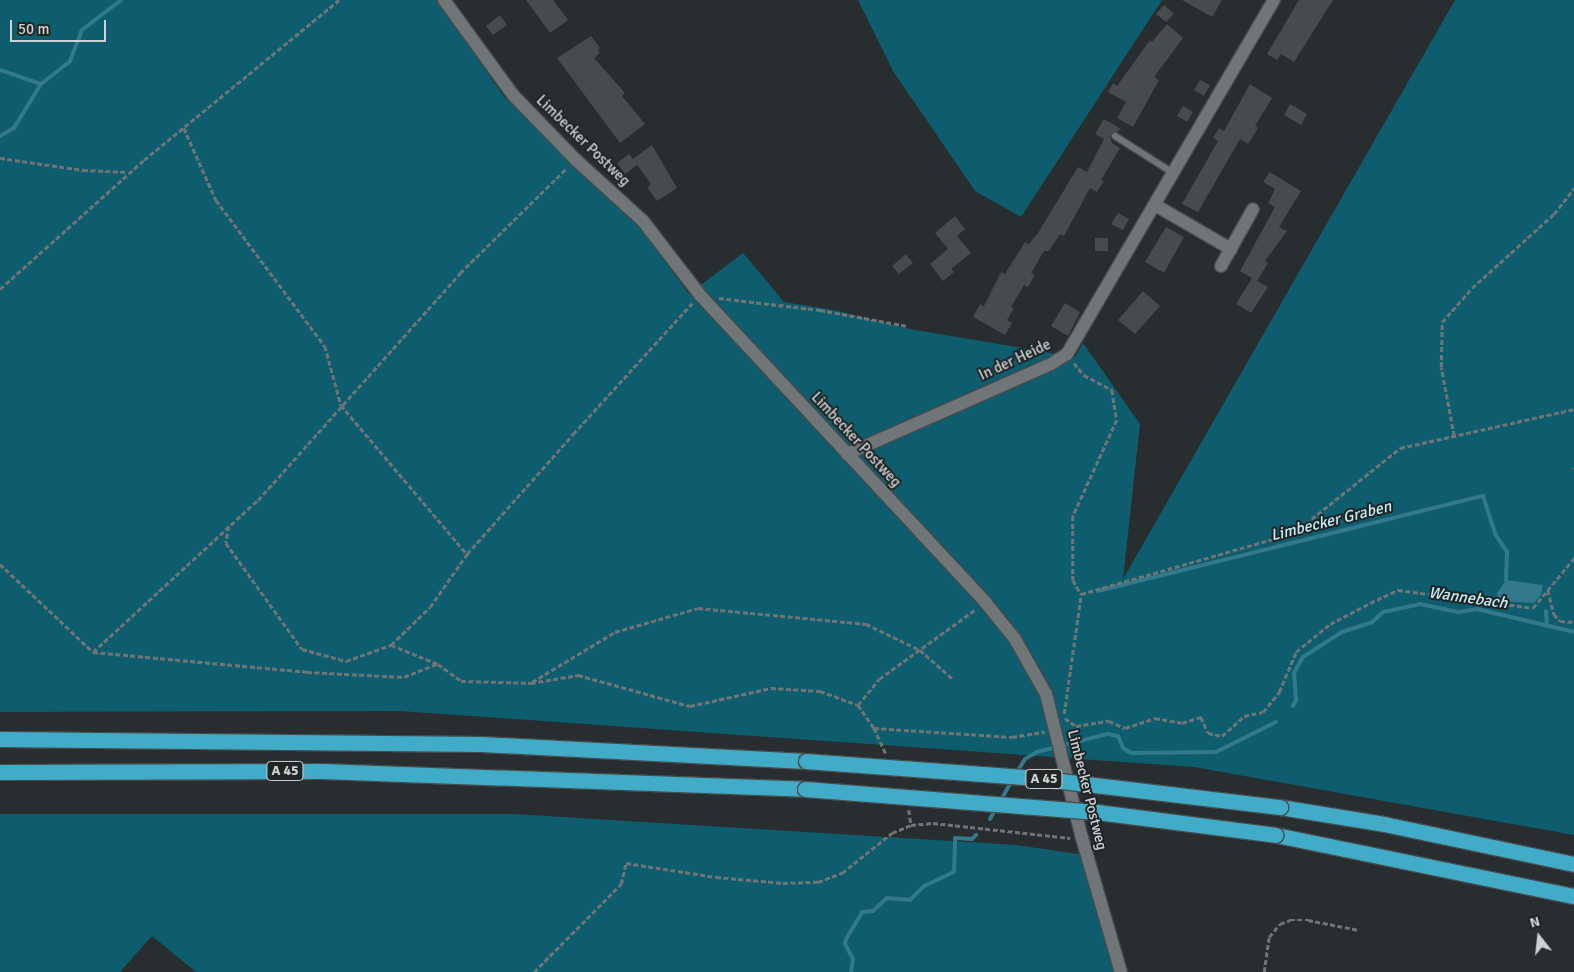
<!DOCTYPE html>
<html>
<head>
<meta charset="utf-8">
<style>
	body { margin:0 }
	#map { position:relative; width:1574px; height:972px; overflow:hidden; background:#282d2f; font-family:Signika,sans-serif }
	div>[style] { position:absolute }
	[style*='--x'] { left:calc(var(--x)*1px); top:calc(var(--y)*1px); width:calc(var(--w)*1px); rotate:calc(var(--a)*1deg) }
	.forest>* { inset:0; background:#0d5d6e }
	.water>* { inset:0; background:#32798b }
	.stream>* { height:4px; margin:-2px; padding:0 2px; transform-origin:2px; border-radius:2px; background:#32798b }
	.building>* { inset:0; background:#464b4d }
	.path>* { height:2.5px; margin-top:-1.25px; transform-origin:0; background:repeating-linear-gradient(90deg,#707475 0 5px,transparent 0 7.5px) }
	.roads { filter:drop-shadow(1px 0 #464b4c) drop-shadow(-1px 0 #464b4c) drop-shadow(0 1px #464b4c) drop-shadow(0 -1px #464b4c) }
	.service>* { height:6px; margin:-3px; padding:0 3px; transform-origin:3px; border-radius:3px; background:#707678 }
	.minor>* { height:12px; margin:-6px; padding:0 6px; transform-origin:6px; border-radius:6px; background:#707678 }
	.motorway>* { height:15px; margin:-7.5px; padding:0 7.5px; transform-origin:7.5px; border-radius:7.5px; background:#41acc7 }
	.bridges { filter:drop-shadow(1px 0 #464b4c) drop-shadow(-1px 0 #464b4c) drop-shadow(0 1px #464b4c) drop-shadow(0 -1px #464b4c) }
	.motorway-bridge>* { height:15px; margin:-7.5px; padding:0 7.5px; transform-origin:7.5px; border-radius:7.5px; background:#41acc7 }
	span { translate:-50% -50%; white-space:nowrap; text-align:center; line-height:1.15; -webkit-text-stroke:4px #1f2425; paint-order:stroke }
	.shield-label span { padding:1px 4px; background:#1f2425; border:1px solid; border-radius:4px; -webkit-text-stroke-width:0 }
	.shield-label { font-size:14px; color:#cfd2d3; font-weight:700 }
	.street-label { font-size:15px; color:#cfd2d3 }
	.water-label { font-size:16px; color:#c5ebf6; font-style:italic }
	.north { position:absolute; left:1514px; top:912px; width:50px; height:50px; -webkit-text-stroke:4px #1f2425; paint-order:stroke; rotate:344deg; font-size:14px; font-weight:700; line-height:20px; text-align:center; color:#cfd2d3 }
	.north::after { content:''; display:block; margin:auto; width:18px; height:22px; background:#cfd2d3; clip-path:polygon(50% 0,100% 100%,50% 72%,0 100%) }
	.scale { position:absolute; left:10px; top:20px; width:96px; height:22px; box-sizing:border-box; border:2px solid #cfd2d3; border-top:0; padding-left:6px; font-size:15px; line-height:18px; white-space:nowrap; color:#cfd2d3; -webkit-text-stroke:4px #1f2425; paint-order:stroke }
</style>
</head>
<body>
<div id="map">
	<div class="forest">
		<div style="clip-path:polygon(0 0,437px 0,505px 98px,639px 226px,689px 294px,743px 253px,784px 302px,834px 310px,910px 329px,1075px 357px,1083px 343px,1140px 424px,1123px 579px,1455px 0,1574px 0,1574px 835px,1194px 767px,400px 711px,0 712px)"></div>
		<div style="clip-path:polygon(858px 0,1162px 0,1021px 217px,975px 191px,893px 71px)"></div>
		<div style="clip-path:polygon(0 814px,514px 814px,1016px 845px,1085px 855px,1120px 972px,196px 972px,152px 936px,120px 972px,0 972px)"></div>
	</div>
	<div class="water">
		<div style="clip-path:polygon(1506px 580px,1543px 585px,1541px 595px,1534px 603px,1499px 601px,1497px 593px)"></div>
	</div>
	<div class="stream">
		<div style="--x:0;--y:70;--w:43;--a:18.9"></div>
		<div style="--x:0;--y:136;--w:16;--a:-30"></div>
		<div style="--x:14;--y:128;--w:52;--a:-58.5"></div>
		<div style="--x:41;--y:84;--w:37;--a:-38"></div>
		<div style="--x:70;--y:61;--w:33;--a:-69"></div>
		<div style="--x:82;--y:30;--w:49;--a:-37.6"></div>
		<div style="--x:1098;--y:591;--w:397;--a:-13.9"></div>
		<div style="--x:1483;--y:496;--w:40;--a:72"></div>
		<div style="--x:1495;--y:534;--w:22;--a:56"></div>
		<div style="--x:1507;--y:552;--w:28;--a:92"></div>
		<div style="--x:1546;--y:611;--w:15;--a:86"></div>
		<div style="--x:1293;--y:706;--w:7;--a:-63"></div>
		<div style="--x:1296;--y:700;--w:27;--a:-94"></div>
		<div style="--x:1294;--y:673;--w:18;--a:-61"></div>
		<div style="--x:1303;--y:657;--w:46;--a:-32.7"></div>
		<div style="--x:1342;--y:632;--w:32;--a:-18"></div>
		<div style="--x:1372;--y:622;--w:15;--a:-42"></div>
		<div style="--x:1383;--y:612;--w:38;--a:-12"></div>
		<div style="--x:1420;--y:604;--w:40;--a:12"></div>
		<div style="--x:1459;--y:612;--w:18;--a:-9"></div>
		<div style="--x:1477;--y:609;--w:100;--a:13.3"></div>
		<div style="--x:1016;--y:774;--w:17;--a:-59"></div>
		<div style="--x:1025;--y:759;--w:14;--a:-30"></div>
		<div style="--x:1037;--y:752;--w:72;--a:-14.4"></div>
		<div style="--x:1107;--y:734;--w:11;--a:10"></div>
		<div style="--x:1118;--y:736;--w:13;--a:67"></div>
		<div style="--x:1123;--y:748;--w:9;--a:32"></div>
		<div style="--x:1131;--y:753;--w:85;--a:-0.7"></div>
		<div style="--x:1216;--y:752;--w:67;--a:-26.6"></div>
		<div style="--x:1001;--y:800;--w:23;--a:-61"></div>
		<div style="--x:990;--y:819;--w:13;--a:-61"></div>
		<div style="--x:851;--y:972;--w:13;--a:-81"></div>
		<div style="--x:853;--y:959;--w:17;--a:-118"></div>
		<div style="--x:845;--y:944;--w:5;--a:-79"></div>
		<div style="--x:846;--y:939;--w:31;--a:-59"></div>
		<div style="--x:862;--y:912;--w:11;--a:-5"></div>
		<div style="--x:873;--y:911;--w:19;--a:-43"></div>
		<div style="--x:887;--y:898;--w:23;--a:5"></div>
		<div style="--x:910;--y:900;--w:20;--a:-45"></div>
		<div style="--x:924;--y:886;--w:33;--a:-25"></div>
		<div style="--x:954;--y:872;--w:34;--a:-88"></div>
		<div style="--x:955;--y:838;--w:17;--a:3"></div>
		<div style="--x:972;--y:839;--w:6;--a:-45"></div>
	</div>
	<div class="building">
		<div style="clip-path:polygon(526px 0,553px 0,568px 20px,550px 33px)"></div>
		<div style="clip-path:polygon(1182px 0,1222px 0,1212px 17px)"></div>
		<div style="clip-path:polygon(1299px 0,1333px 0,1294px 62px,1281px 54px,1277px 60px,1267px 54px)"></div>
		<div style="clip-path:polygon(1164px 5px,1174px 14px,1166px 22px,1156px 14px)"></div>
		<div style="clip-path:polygon(500px 15px,507px 25px,493px 35px,486px 26px)"></div>
		<div style="clip-path:polygon(1167px 24px,1183px 38px,1154px 77px,1159px 80px,1133px 127px,1117px 118px,1126px 102px,1108px 92px,1113px 83px,1117px 86px,1150px 40px,1152px 42px)"></div>
		<div style="clip-path:polygon(591px 36px,600px 48px,598px 50px,600px 53px,594px 58px,625px 93px,622px 96px,645px 124px,620px 143px,557px 58px)"></div>
		<div style="clip-path:polygon(1200px 80px,1210px 85px,1204px 96px,1194px 90px)"></div>
		<div style="clip-path:polygon(1250px 84px,1272px 98px,1255px 126px,1258px 128px,1248px 144px,1240px 139px,1198px 212px,1182px 204px,1218px 141px,1213px 138px,1219px 128px,1224px 131px)"></div>
		<div style="clip-path:polygon(1290px 104px,1307px 114px,1301px 125px,1284px 115px)"></div>
		<div style="clip-path:polygon(1183px 106px,1193px 112px,1187px 122px,1177px 116px)"></div>
		<div style="clip-path:polygon(1104px 119px,1121px 129px,1110px 136px,1112px 143px,1120px 148px,1101px 180px,1104px 181px,1097px 192px,1090px 188px,1064px 236px,1060px 234px,1049px 251px,1044px 251px,1031px 273px,1035px 275px,1028px 287px,1024px 285px,1011px 307px,1014px 308px,1007px 320px,1012px 323px,1005px 335px,973px 317px,980px 304px,984px 306px,1001px 272px,1005px 274px,1025px 242px,1029px 244px,1038px 233px,1078px 167px,1087px 172px,1104px 139px,1095px 134px)"></div>
		<div style="clip-path:polygon(652px 145px,677px 188px,657px 201px,647px 187px,651px 184px,637px 165px,625px 174px,617px 163px,629px 154px,633px 159px)"></div>
		<div style="clip-path:polygon(1270px 172px,1301px 191px,1279px 227px,1287px 231px,1265px 261px,1268px 263px,1257px 281px,1268px 287px,1251px 313px,1236px 304px,1252px 278px,1240px 271px,1275px 207px,1268px 203px,1275px 189px,1263px 182px)"></div>
		<div style="clip-path:polygon(1118px 213px,1129px 219px,1123px 230px,1111px 224px)"></div>
		<div style="clip-path:polygon(955px 216px,965px 229px,957px 236px,971px 253px,951px 269px,954px 272px,943px 281px,930px 264px,948px 249px,935px 233px)"></div>
		<div style="clip-path:polygon(1166px 227px,1184px 237px,1164px 273px,1145px 262px)"></div>
		<div style="clip-path:polygon(1095px 238px,1108px 238px,1108px 251px,1095px 251px)"></div>
		<div style="clip-path:polygon(906px 254px,913px 263px,899px 274px,892px 266px)"></div>
		<div style="clip-path:polygon(1143px 291px,1160px 306px,1135px 334px,1118px 320px)"></div>
		<div style="clip-path:polygon(1065px 303px,1080px 312px,1068px 336px,1051px 326px)"></div>
	</div>
	<div class="path">
		<div style="--x:184;--y:128;--w:79;--a:66"></div>
		<div style="--x:216;--y:200;--w:182;--a:53.3"></div>
		<div style="--x:325;--y:346;--w:61;--a:74.8"></div>
		<div style="--x:341;--y:405;--w:195;--a:49.8"></div>
		<div style="--x:0;--y:158;--w:84;--a:8.2"></div>
		<div style="--x:83;--y:170;--w:45;--a:2.5"></div>
		<div style="--x:0;--y:289;--w:193;--a:-41.9"></div>
		<div style="--x:144;--y:160;--w:252;--a:-39.4"></div>
		<div style="--x:719;--y:298;--w:102;--a:6.8"></div>
		<div style="--x:820;--y:310;--w:89;--a:10.3"></div>
		<div style="--x:1074;--y:363;--w:16;--a:50"></div>
		<div style="--x:1084;--y:375;--w:32;--a:28"></div>
		<div style="--x:1112;--y:390;--w:30;--a:81"></div>
		<div style="--x:1117;--y:420;--w:106;--a:114.6"></div>
		<div style="--x:1073;--y:516;--w:64;--a:90"></div>
		<div style="--x:1073;--y:580;--w:16;--a:60"></div>
		<div style="--x:1454;--y:436;--w:70;--a:-100.7"></div>
		<div style="--x:1441;--y:367;--w:45;--a:-88.7"></div>
		<div style="--x:1442;--y:322;--w:45;--a:-48.6"></div>
		<div style="--x:1472;--y:288;--w:110;--a:-42.1"></div>
		<div style="--x:1554;--y:214;--w:33;--a:-52"></div>
		<div style="--x:1574;--y:468;--w:1;--a:90"></div>
		<div style="--x:229;--y:526;--w:17;--a:100"></div>
		<div style="--x:226;--y:543;--w:130;--a:54.4"></div>
		<div style="--x:302;--y:649;--w:46;--a:15.3"></div>
		<div style="--x:346;--y:661;--w:48;--a:-19.6"></div>
		<div style="--x:391;--y:645;--w:51;--a:22"></div>
		<div style="--x:438;--y:664;--w:29;--a:36"></div>
		<div style="--x:461;--y:681;--w:70;--a:1.6"></div>
		<div style="--x:531;--y:683;--w:48;--a:-9.7"></div>
		<div style="--x:578;--y:675;--w:116;--a:15.5"></div>
		<div style="--x:690;--y:706;--w:83;--a:-12.5"></div>
		<div style="--x:771;--y:688;--w:49;--a:3.5"></div>
		<div style="--x:820;--y:691;--w:40;--a:20.2"></div>
		<div style="--x:858;--y:705;--w:28;--a:55"></div>
		<div style="--x:874;--y:728;--w:29;--a:65"></div>
		<div style="--x:0;--y:564;--w:128;--a:43.4"></div>
		<div style="--x:93;--y:652;--w:215;--a:5.3"></div>
		<div style="--x:307;--y:672;--w:97;--a:3"></div>
		<div style="--x:404;--y:677;--w:35;--a:-22"></div>
		<div style="--x:1548;--y:590;--w:25;--a:76"></div>
		<div style="--x:1554;--y:614;--w:9;--a:49"></div>
		<div style="--x:1560;--y:621;--w:14;--a:4"></div>
		<div style="--x:391;--y:645;--w:54;--a:-44.3"></div>
		<div style="--x:430;--y:607;--w:65;--a:-55.1"></div>
		<div style="--x:467;--y:554;--w:160;--a:-48.5"></div>
		<div style="--x:573;--y:434;--w:177;--a:-47.7"></div>
		<div style="--x:93;--y:652;--w:224;--a:-42.7"></div>
		<div style="--x:258;--y:500;--w:304;--a:-48.3"></div>
		<div style="--x:460;--y:273;--w:150;--a:-44.5"></div>
		<div style="--x:532;--y:682;--w:97;--a:-31.1"></div>
		<div style="--x:615;--y:632;--w:86;--a:-16.1"></div>
		<div style="--x:698;--y:608;--w:169;--a:5.4"></div>
		<div style="--x:866;--y:624;--w:60;--a:25.7"></div>
		<div style="--x:920;--y:650;--w:43;--a:41.2"></div>
		<div style="--x:858;--y:705;--w:33;--a:-51"></div>
		<div style="--x:879;--y:679;--w:120;--a:-35.8"></div>
		<div style="--x:1064;--y:714;--w:121;--a:-81.9"></div>
		<div style="--x:1081;--y:594;--w:222;--a:-16"></div>
		<div style="--x:1294;--y:533;--w:136;--a:-38.7"></div>
		<div style="--x:1400;--y:448;--w:178;--a:-12.6"></div>
		<div style="--x:1065;--y:718;--w:14;--a:36"></div>
		<div style="--x:1076;--y:726;--w:33;--a:-9"></div>
		<div style="--x:1109;--y:721;--w:17;--a:24"></div>
		<div style="--x:1125;--y:728;--w:32;--a:-18"></div>
		<div style="--x:1155;--y:718;--w:27;--a:10"></div>
		<div style="--x:1182;--y:723;--w:20;--a:-18"></div>
		<div style="--x:1201;--y:717;--w:17;--a:66"></div>
		<div style="--x:1208;--y:733;--w:14;--a:12"></div>
		<div style="--x:1222;--y:736;--w:30;--a:-42"></div>
		<div style="--x:1244;--y:716;--w:19;--a:-12"></div>
		<div style="--x:1263;--y:712;--w:26;--a:-51"></div>
		<div style="--x:1279;--y:692;--w:43;--a:-67"></div>
		<div style="--x:1296;--y:652;--w:44;--a:-39.5"></div>
		<div style="--x:1330;--y:624;--w:45;--a:-27.7"></div>
		<div style="--x:1370;--y:603;--w:31;--a:-25"></div>
		<div style="--x:1398;--y:590;--w:136;--a:7.6"></div>
		<div style="--x:1533;--y:608;--w:65;--a:-50.6"></div>
		<div style="--x:874;--y:728;--w:138;--a:3.7"></div>
		<div style="--x:1012;--y:737;--w:33;--a:-9"></div>
		<div style="--x:909;--y:810;--w:15;--a:82"></div>
		<div style="--x:534;--y:972;--w:124;--a:-45.3"></div>
		<div style="--x:621;--y:884;--w:22;--a:-77"></div>
		<div style="--x:626;--y:863;--w:91;--a:8.8"></div>
		<div style="--x:716;--y:877;--w:67;--a:5.1"></div>
		<div style="--x:783;--y:883;--w:35;--a:-2"></div>
		<div style="--x:818;--y:882;--w:26;--a:-21"></div>
		<div style="--x:842;--y:873;--w:64;--a:-38.7"></div>
		<div style="--x:892;--y:833;--w:21;--a:-23"></div>
		<div style="--x:911;--y:825;--w:22;--a:-5"></div>
		<div style="--x:933;--y:823;--w:138;--a:6.2"></div>
		<div style="--x:1264;--y:972;--w:35;--a:-82"></div>
		<div style="--x:1269;--y:937;--w:17;--a:-50"></div>
		<div style="--x:1280;--y:924;--w:11;--a:-22"></div>
		<div style="--x:1290;--y:920;--w:18;--a:0"></div>
		<div style="--x:1308;--y:920;--w:52;--a:11.1"></div>
	</div>
	<div class="roads">
		<div class="service">
			<div style="--x:1115;--y:136;--w:69;--a:32.5"></div>
		</div>
		<div class="minor">
			<div style="--x:444;--y:0;--w:117;--a:54"></div>
			<div style="--x:513;--y:95;--w:91;--a:45.9"></div>
			<div style="--x:576;--y:160;--w:91;--a:42.3"></div>
			<div style="--x:643;--y:221;--w:93;--a:52.4"></div>
			<div style="--x:700;--y:295;--w:419;--a:47.1"></div>
			<div style="--x:985;--y:602;--w:48;--a:51"></div>
			<div style="--x:1015;--y:639;--w:63;--a:60.6"></div>
			<div style="--x:1046;--y:694;--w:148;--a:76"></div>
			<div style="--x:1082;--y:838;--w:140;--a:73.8"></div>
			<div style="--x:1155;--y:205;--w:88;--a:30.1"></div>
			<div style="--x:1221;--y:266;--w:65;--a:-60.7"></div>
			<div style="--x:847;--y:454;--w:223;--a:-23.8"></div>
			<div style="--x:1051;--y:364;--w:19;--a:-32"></div>
			<div style="--x:1067;--y:354;--w:410;--a:-59.7"></div>
		</div>
		<div class="motorway">
			<div style="--x:0;--y:739;--w:481;--a:0.6"></div>
			<div style="--x:481;--y:744;--w:325;--a:3"></div>
			<div style="--x:0;--y:772;--w:322;--a:-0.2"></div>
			<div style="--x:322;--y:771;--w:483;--a:2.1"></div>
			<div style="--x:1280;--y:807;--w:105;--a:9.3"></div>
			<div style="--x:1384;--y:824;--w:194;--a:11.9"></div>
			<div style="--x:1276;--y:835;--w:304;--a:11.6"></div>
		</div>
	</div>
	<div class="bridges">
		<div class="motorway-bridge">
			<div style="--x:806;--y:761;--w:231;--a:4.2"></div>
			<div style="--x:1036;--y:778;--w:246;--a:6.8"></div>
			<div style="--x:805;--y:789;--w:293;--a:4.5"></div>
			<div style="--x:1097;--y:812;--w:180;--a:7.3"></div>
		</div>
	</div>
	<div class="shield-label">
		<span style="left:285px;top:771px">A 45</span>
		<span style="left:1044px;top:779px">A 45</span>
	</div>
	<div class="street-label">
		<span style="left:583px;top:141px;rotate:44deg">Limbecker Postweg</span>
		<span style="left:1015px;top:360px;rotate:-25deg">In der Heide</span>
		<span style="left:856px;top:440px;rotate:47deg">Limbecker Postweg</span>
		<span style="left:1087px;top:790px;rotate:76deg">Limbecker Postweg</span>
	</div>
	<div class="water-label">
		<span style="left:1331px;top:521px;rotate:-14deg">Limbecker Graben</span>
		<span style="left:1468px;top:598px;rotate:8deg">Wannebach</span>
	</div>
	<div class="north">N</div>
	<div class="scale">50 m</div>
</div>
</body>
</html>
